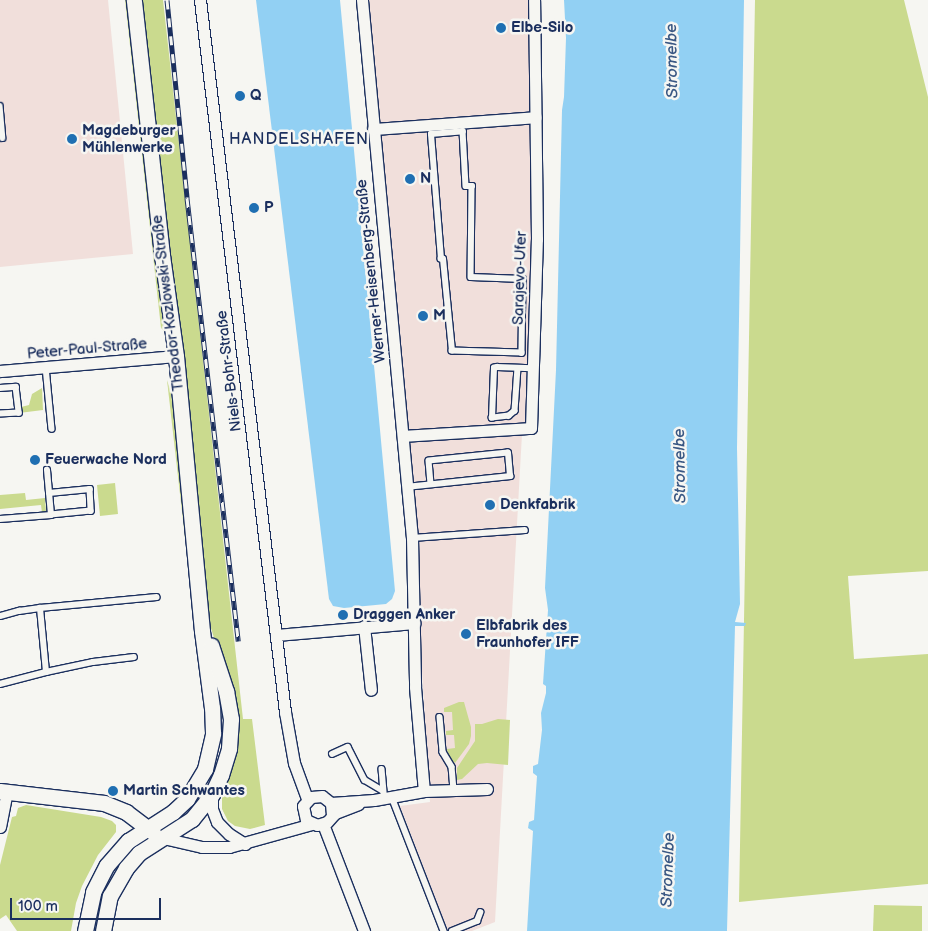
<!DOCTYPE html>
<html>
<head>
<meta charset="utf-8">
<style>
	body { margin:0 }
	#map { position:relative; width:928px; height:931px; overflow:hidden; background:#f6f6f2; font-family:"Balsamiq Sans",sans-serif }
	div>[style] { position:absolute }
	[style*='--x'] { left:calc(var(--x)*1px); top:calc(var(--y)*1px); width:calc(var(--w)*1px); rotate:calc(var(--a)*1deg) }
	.built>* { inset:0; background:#f1dfdb }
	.green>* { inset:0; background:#cada8e }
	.water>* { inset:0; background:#92d0f3 }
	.roads { filter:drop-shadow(1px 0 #1b2f5e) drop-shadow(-1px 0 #1b2f5e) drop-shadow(0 1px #1b2f5e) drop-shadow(0 -1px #1b2f5e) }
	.lane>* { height:5.5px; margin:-2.75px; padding:0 2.75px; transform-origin:2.75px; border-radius:2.75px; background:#f6f6f2 }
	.street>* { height:11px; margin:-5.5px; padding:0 5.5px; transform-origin:5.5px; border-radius:5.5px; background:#f6f6f2 }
	.secondary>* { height:15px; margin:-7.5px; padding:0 7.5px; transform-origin:7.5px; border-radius:7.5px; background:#f6f6f2 }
	.rail>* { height:5px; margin-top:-2.5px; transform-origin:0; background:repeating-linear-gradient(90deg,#f6f6f2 0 9px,#1b2f5e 0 18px); box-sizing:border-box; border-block:1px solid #1b2f5e }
	.dots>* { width:14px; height:14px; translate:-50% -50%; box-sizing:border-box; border:2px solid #f6f6f2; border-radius:50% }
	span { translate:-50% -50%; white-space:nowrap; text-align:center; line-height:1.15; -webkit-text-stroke:5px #f6f6f2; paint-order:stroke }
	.poi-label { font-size:15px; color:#1b2f5e; font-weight:700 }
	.left { translate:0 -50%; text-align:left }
	.street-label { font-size:15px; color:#1b2f5e }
	.water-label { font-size:16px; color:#395783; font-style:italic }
	.neighbourhood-label { font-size:16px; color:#1b2f5e; letter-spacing:1px }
	.scale { position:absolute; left:10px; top:898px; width:151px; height:22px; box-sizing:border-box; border:2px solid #1b2f5e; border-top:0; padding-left:6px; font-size:15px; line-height:18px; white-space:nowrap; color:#1b2f5e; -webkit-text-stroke:4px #f6f6f2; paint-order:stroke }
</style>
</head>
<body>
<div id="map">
	<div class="built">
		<div style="clip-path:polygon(0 0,108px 0,133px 254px,0 267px)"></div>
		<div style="clip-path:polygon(369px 0,538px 0,542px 235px,537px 424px,405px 433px)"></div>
		<div style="clip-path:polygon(522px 434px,495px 922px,472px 931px,448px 931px,400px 806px,430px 802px,408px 442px)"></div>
	</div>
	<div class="green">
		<div style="clip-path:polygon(125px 0,127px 0,164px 331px,161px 328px)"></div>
		<div style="clip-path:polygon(139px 0,163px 0,243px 719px,252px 719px,265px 825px,250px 829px,235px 826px,228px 821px,222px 809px,222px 796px,218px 793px,233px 697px,208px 619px,194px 496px,194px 459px,189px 413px,179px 328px,173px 296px)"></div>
		<div style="clip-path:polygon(755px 0,904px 0,928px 97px,928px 571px,848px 576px,854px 659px,928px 654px,928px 884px,739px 902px)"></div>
		<div style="clip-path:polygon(167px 380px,171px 392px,187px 536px,185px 538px)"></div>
		<div style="clip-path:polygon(42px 388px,43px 410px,19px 413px,21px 407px,29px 405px,32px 394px)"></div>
		<div style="clip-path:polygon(115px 483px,118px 514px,100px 516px,97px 485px)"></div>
		<div style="clip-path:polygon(25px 493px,26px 500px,45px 498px,46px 512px,42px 513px,41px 505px,0 509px,0 495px)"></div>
		<div style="clip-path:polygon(459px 702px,464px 702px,471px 727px,471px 736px,469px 744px,455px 763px,448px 757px,447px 749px,455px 748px,454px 735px,446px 735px,446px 731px,453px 730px,452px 712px,444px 712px,444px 708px)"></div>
		<div style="clip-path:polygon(498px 719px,510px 720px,508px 765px,487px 763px,478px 764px,462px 779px,457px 780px,457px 768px,475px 741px,475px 724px,482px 724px)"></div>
		<div style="clip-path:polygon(26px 805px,101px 817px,112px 821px,116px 825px,116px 832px,98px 855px,82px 886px,76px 903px,71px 931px,17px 931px,6px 915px,0 919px,0 865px,12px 817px,16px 816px,18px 808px)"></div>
		<div style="clip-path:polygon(874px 905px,922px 906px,922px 931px,873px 931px)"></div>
	</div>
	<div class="water">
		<div style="clip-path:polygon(256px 0,340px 0,395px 591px,392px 599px,386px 604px,344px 608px,333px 606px,329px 599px)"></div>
		<div style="clip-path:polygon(564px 0,744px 0,737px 448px,740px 604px,735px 622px,746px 623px,745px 626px,735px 626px,727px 931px,527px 931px,533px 831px,528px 828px,529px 822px,534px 820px,537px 776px,533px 773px,533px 766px,538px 764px,542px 730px,541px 713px,546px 693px,546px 686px,543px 684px,548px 610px,545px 588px,556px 370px,562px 110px,564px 97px,566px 38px)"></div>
	</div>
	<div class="roads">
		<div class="lane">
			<div style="--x:0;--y:106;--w:32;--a:85"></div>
			<div style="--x:463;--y:131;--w:55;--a:86.9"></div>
			<div style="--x:466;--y:186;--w:6;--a:0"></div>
			<div style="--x:472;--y:186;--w:91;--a:90.6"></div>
			<div style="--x:471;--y:277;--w:52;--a:2.2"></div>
			<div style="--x:523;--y:279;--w:74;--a:90.8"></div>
			<div style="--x:522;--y:353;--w:70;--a:-178.4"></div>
			<div style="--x:452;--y:351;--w:92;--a:-95.6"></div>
			<div style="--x:443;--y:259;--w:2;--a:180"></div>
			<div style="--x:441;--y:259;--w:125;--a:-94.6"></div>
			<div style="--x:431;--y:134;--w:32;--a:-5"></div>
			<div style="--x:46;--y:367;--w:62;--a:84.5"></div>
			<div style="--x:518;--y:368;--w:43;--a:94"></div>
			<div style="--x:515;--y:411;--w:8;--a:140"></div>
			<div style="--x:509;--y:416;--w:17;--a:173"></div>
			<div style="--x:492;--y:418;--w:50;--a:-87.7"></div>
			<div style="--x:494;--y:368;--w:3;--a:-18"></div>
			<div style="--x:497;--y:367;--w:35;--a:2"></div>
			<div style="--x:0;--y:388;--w:16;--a:-4"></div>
			<div style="--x:16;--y:387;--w:26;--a:83"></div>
			<div style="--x:19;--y:413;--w:19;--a:177"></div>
			<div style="--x:406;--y:487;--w:105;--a:-6"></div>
			<div style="--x:510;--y:476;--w:23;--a:-95"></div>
			<div style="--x:508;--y:453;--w:79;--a:174.2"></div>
			<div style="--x:429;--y:461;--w:23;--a:85"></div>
			<div style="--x:49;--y:493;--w:41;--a:-5.6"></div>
			<div style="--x:90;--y:489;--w:22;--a:87"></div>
			<div style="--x:91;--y:511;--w:40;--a:174.3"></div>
			<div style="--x:0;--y:519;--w:51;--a:-4.5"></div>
			<div style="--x:51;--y:515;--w:45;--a:-95.1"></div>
			<div style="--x:412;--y:538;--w:113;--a:-4"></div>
			<div style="--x:1;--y:616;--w:19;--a:-16"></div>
			<div style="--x:19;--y:611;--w:21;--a:-8"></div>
			<div style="--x:46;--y:672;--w:48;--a:-12"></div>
			<div style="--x:93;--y:662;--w:41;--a:-7"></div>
			<div style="--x:0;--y:684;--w:48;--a:-14.6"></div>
			<div style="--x:46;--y:672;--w:64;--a:-95.4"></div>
			<div style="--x:40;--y:608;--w:117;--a:-5.4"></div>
			<div style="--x:440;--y:717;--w:35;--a:85"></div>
			<div style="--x:443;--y:752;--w:17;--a:59"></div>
			<div style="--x:452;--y:767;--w:24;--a:85"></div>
			<div style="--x:332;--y:754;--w:17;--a:-24"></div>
			<div style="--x:348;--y:747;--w:37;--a:63"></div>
			<div style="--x:365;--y:780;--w:21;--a:31"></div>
			<div style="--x:382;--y:769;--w:24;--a:85"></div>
			<div style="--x:392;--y:797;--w:144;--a:68.8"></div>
			<div style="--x:452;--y:931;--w:27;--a:-22"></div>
			<div style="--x:477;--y:921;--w:9;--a:-69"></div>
		</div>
		<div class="street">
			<div style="--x:200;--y:0;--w:717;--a:83.19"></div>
			<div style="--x:285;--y:712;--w:52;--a:80"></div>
			<div style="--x:294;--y:763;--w:38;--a:70"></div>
			<div style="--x:362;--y:0;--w:540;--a:84.69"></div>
			<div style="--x:412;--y:538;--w:149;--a:88.8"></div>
			<div style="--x:415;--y:687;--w:104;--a:85.1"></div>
			<div style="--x:373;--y:129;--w:163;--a:-4.2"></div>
			<div style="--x:0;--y:371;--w:177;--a:-4.9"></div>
			<div style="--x:403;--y:436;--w:128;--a:-3.6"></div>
			<div style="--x:531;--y:428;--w:189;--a:-88.2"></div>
			<div style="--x:537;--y:239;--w:239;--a:-90.7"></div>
			<div style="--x:364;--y:626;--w:64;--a:83.8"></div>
			<div style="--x:276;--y:635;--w:139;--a:-5"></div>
			<div style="--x:212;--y:794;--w:15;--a:90"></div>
			<div style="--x:212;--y:809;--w:14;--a:69"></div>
			<div style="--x:217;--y:822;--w:17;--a:45"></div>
			<div style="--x:229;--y:834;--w:19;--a:32"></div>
			<div style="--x:331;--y:803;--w:43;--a:-4"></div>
			<div style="--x:374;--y:800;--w:51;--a:-10.2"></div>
			<div style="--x:424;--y:791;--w:63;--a:-1.8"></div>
			<div style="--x:332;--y:815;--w:12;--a:-95"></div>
			<div style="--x:331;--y:803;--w:11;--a:-142"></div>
			<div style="--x:322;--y:796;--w:11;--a:175"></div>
			<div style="--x:311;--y:797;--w:12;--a:132"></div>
			<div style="--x:303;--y:806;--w:14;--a:78"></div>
			<div style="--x:306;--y:820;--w:12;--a:24"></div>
			<div style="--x:317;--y:825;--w:10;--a:-17"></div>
			<div style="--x:327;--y:822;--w:12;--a:-48"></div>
			<div style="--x:335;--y:813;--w:25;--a:-21"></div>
			<div style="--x:323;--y:824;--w:115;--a:69"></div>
			<div style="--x:0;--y:827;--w:36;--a:-79"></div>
			<div style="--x:163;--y:838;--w:40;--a:13"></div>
			<div style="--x:202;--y:847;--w:27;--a:0"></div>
			<div style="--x:229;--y:847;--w:86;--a:-15.5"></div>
		</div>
		<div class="secondary">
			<div style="--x:0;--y:791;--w:105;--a:6.6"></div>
			<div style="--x:104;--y:803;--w:24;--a:22"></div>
			<div style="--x:126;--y:812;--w:34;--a:37"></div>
			<div style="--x:85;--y:931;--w:40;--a:-78"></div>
			<div style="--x:93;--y:892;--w:30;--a:-63"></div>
			<div style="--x:107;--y:865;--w:32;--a:-49"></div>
			<div style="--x:128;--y:841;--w:54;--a:-32.8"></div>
			<div style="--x:173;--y:812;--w:19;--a:-43"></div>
			<div style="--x:187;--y:799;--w:35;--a:-59"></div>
			<div style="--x:205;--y:769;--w:37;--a:-77"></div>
			<div style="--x:213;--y:733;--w:25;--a:-92"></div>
			<div style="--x:212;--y:708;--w:78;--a:-97.4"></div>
			<div style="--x:202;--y:631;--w:276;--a:-95.4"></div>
			<div style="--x:176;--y:356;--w:102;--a:-97.9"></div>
			<div style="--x:162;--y:255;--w:257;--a:-96.3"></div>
			<div style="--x:103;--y:931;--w:36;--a:-79"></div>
			<div style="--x:110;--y:896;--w:32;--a:-60"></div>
			<div style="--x:126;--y:868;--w:20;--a:-49"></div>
			<div style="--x:139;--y:853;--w:63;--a:-32.7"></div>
			<div style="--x:192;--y:819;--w:32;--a:-51"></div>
			<div style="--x:212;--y:794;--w:21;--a:-65"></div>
			<div style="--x:221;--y:775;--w:28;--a:-73"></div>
			<div style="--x:229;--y:748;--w:29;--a:-86"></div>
			<div style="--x:231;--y:719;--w:28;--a:-100"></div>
			<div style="--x:226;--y:691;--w:48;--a:-108.1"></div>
		</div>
	</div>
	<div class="rail">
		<div style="--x:167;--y:0;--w:199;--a:84.2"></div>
		<div style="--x:187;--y:198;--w:446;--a:83.4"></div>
	</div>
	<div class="dots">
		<div style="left:501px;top:28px;background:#1f6fb2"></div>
		<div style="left:240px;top:96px;background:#1f6fb2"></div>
		<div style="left:72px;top:139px;background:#1f6fb2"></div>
		<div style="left:410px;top:179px;background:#1f6fb2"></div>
		<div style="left:254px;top:208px;background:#1f6fb2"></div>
		<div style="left:423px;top:316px;background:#1f6fb2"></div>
		<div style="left:35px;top:460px;background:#1f6fb2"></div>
		<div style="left:490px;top:505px;background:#1f6fb2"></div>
		<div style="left:343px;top:615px;background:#1f6fb2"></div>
		<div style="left:466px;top:634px;background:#1f6fb2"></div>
		<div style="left:113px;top:791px;background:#1f6fb2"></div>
	</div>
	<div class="poi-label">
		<span class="left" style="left:511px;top:28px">Elbe-Silo</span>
		<span class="left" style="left:250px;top:96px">Q</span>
		<span class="left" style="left:82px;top:139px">Magdeburger<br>Mühlenwerke</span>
		<span class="left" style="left:420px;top:179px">N</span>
		<span class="left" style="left:264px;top:208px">P</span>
		<span class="left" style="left:433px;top:316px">M</span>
		<span class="left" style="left:45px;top:460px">Feuerwache Nord</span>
		<span class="left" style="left:500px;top:505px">Denkfabrik</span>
		<span class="left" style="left:353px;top:615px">Draggen Anker</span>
		<span class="left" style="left:476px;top:634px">Elbfabrik des<br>Fraunhofer IFF</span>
		<span class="left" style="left:123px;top:791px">Martin Schwantes</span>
	</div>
	<div class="street-label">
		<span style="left:371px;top:271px;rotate:-96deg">Werner-Heisenberg-Straße</span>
		<span style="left:520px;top:278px;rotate:-88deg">Sarajevo-Ufer</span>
		<span style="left:168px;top:303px;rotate:-97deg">Theodor-Kozlowski-Straße</span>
		<span style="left:87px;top:349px;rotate:-5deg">Peter-Paul-Straße</span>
		<span style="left:229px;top:371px;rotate:-97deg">Niels-Bohr-Straße</span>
	</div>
	<div class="water-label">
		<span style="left:673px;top:61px;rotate:-91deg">Stromelbe</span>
		<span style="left:681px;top:466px;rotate:-91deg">Stromelbe</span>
		<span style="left:669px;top:870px;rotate:-88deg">Stromelbe</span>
	</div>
	<div class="neighbourhood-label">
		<span style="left:299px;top:140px">HANDELSHAFEN</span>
	</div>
	<div class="scale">100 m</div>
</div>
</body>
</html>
